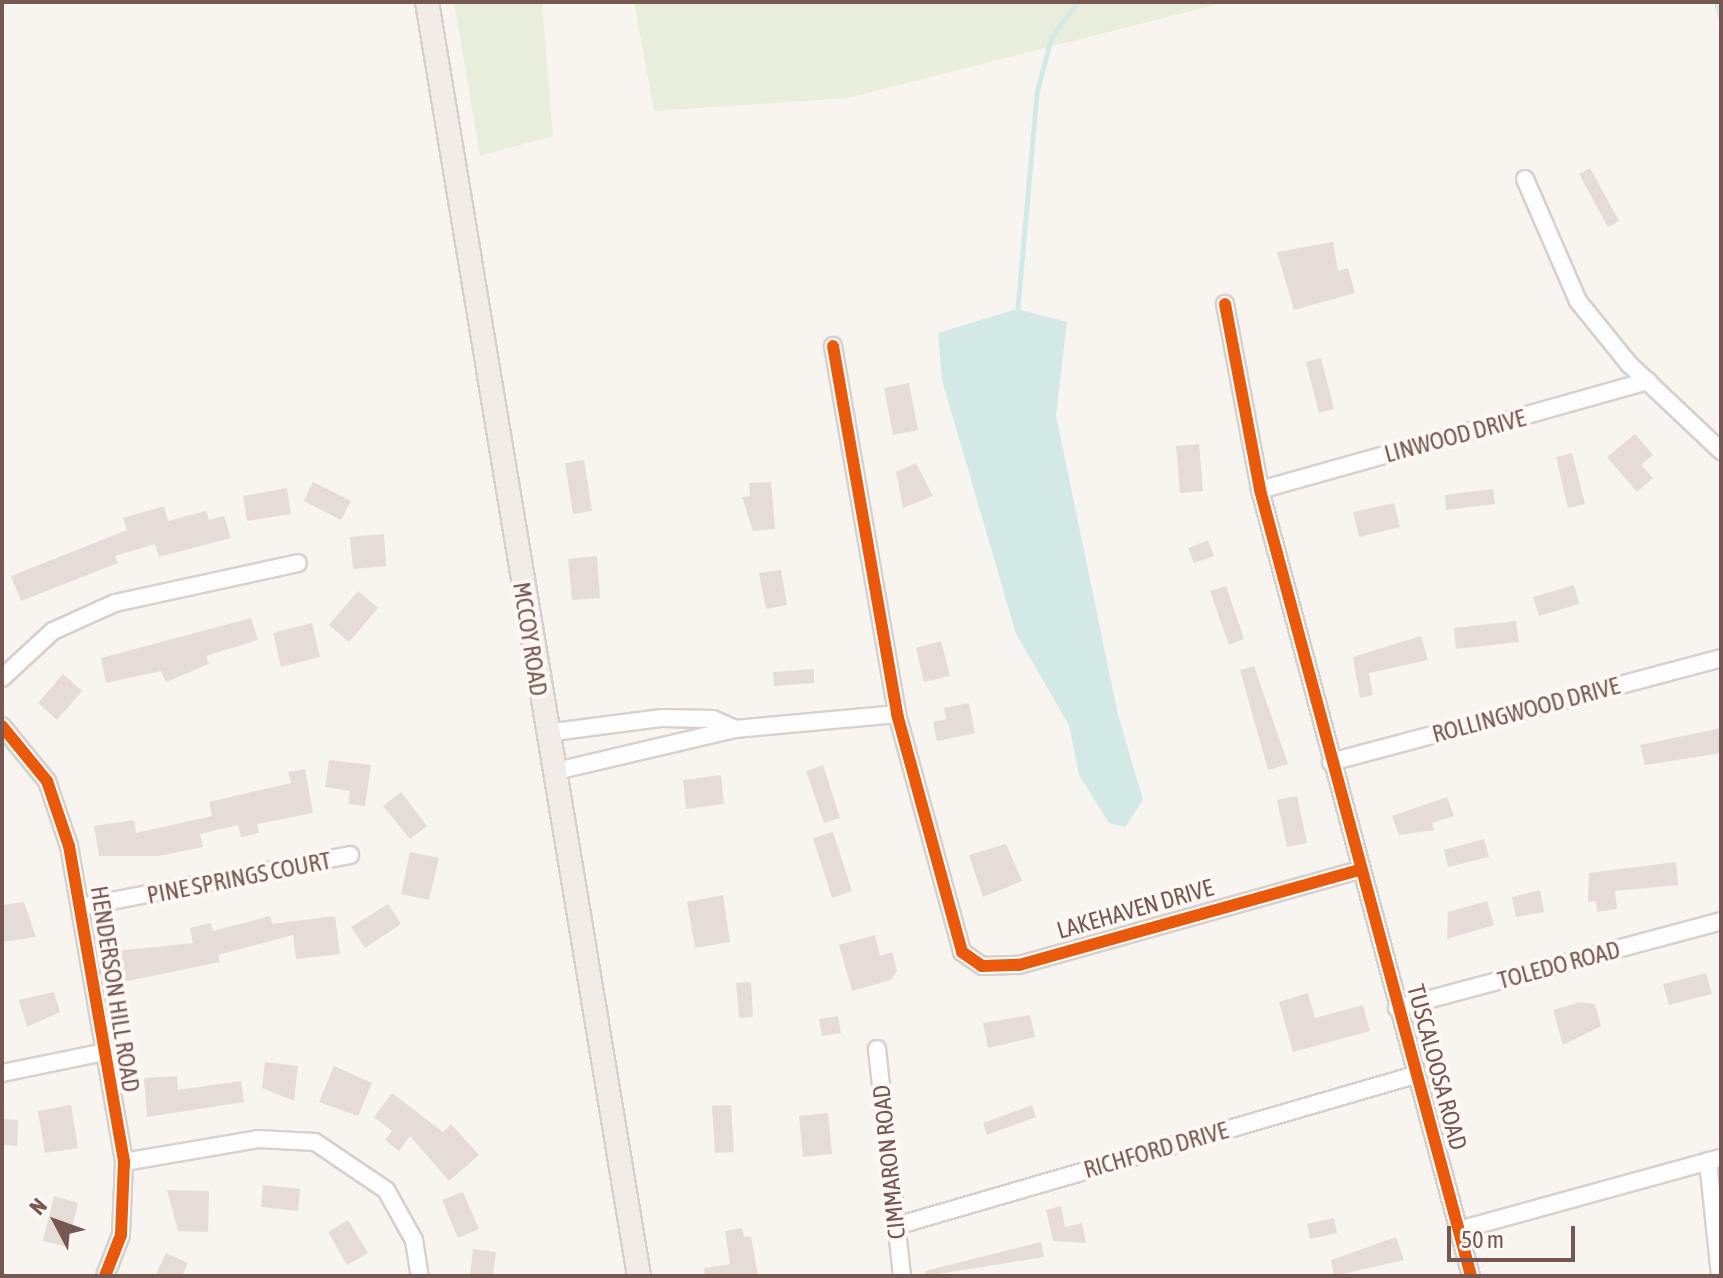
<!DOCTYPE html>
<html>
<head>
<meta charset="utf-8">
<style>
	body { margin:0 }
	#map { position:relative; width:1723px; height:1278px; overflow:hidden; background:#f8f4f0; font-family:"Asap Condensed",sans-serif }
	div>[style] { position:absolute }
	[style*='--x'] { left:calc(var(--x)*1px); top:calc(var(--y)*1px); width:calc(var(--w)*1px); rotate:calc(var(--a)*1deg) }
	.green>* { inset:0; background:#e9eedc }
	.water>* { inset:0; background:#d3e9e6 }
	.stream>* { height:5px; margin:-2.5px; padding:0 2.5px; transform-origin:2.5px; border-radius:2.5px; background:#d3e9e6 }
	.building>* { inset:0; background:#e5dcd8 }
	.roads { filter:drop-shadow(2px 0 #d8d0cc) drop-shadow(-2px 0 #d8d0cc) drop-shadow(0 2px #d8d0cc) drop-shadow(0 -2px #d8d0cc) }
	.minor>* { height:16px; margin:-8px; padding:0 8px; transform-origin:8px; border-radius:8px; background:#fefdfd }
	.major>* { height:22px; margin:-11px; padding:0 11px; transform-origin:11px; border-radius:11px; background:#f2ece8 }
	.cycleway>* { height:12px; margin:-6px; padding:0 6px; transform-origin:6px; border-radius:6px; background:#e8590c }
	span { translate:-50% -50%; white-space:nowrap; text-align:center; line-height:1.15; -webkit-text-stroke:8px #fef8f4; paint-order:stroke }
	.street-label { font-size:24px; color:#765751 }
	.frame { position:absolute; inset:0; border:4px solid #765751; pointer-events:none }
	.north { position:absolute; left:16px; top:1182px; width:80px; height:80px; -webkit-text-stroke:6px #fef8f4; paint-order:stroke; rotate:311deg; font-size:22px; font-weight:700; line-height:32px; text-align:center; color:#765751 }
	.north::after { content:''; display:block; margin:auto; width:28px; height:36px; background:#765751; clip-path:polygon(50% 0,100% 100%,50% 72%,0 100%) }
	.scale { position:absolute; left:1447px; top:1226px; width:128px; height:36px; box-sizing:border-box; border:4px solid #765751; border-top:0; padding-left:10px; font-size:24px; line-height:28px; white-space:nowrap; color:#765751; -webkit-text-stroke:6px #fef8f4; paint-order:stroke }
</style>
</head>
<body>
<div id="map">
	<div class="green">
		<div style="clip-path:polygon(454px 2px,542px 2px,553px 136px,480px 156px)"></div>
		<div style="clip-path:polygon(634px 2px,1227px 2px,847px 98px,654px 111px)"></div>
	</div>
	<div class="water">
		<div style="clip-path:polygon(1017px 309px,1067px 322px,1056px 415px,1118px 715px,1143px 800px,1125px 827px,1109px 823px,1079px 775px,1069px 725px,1016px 634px,942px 380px,938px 333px)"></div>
	</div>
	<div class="stream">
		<div style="--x:1716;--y:2;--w:17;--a:73"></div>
		<div style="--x:1017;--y:313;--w:223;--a:-84.9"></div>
		<div style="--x:1037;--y:91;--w:55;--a:-75.2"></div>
		<div style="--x:1051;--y:38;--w:44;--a:-54.2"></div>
	</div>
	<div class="building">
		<div style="clip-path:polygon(1590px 168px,1619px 221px,1608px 227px,1579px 174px)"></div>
		<div style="clip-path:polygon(1333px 242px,1338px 271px,1348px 268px,1355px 293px,1294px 310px,1277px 252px)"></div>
		<div style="clip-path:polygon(1321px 358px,1334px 409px,1319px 413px,1306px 362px)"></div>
		<div style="clip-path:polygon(909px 383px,918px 430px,893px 435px,884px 388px)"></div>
		<div style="clip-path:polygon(1635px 434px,1653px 455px,1641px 465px,1653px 478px,1637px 492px,1607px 457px)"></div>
		<div style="clip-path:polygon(1199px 444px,1203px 491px,1180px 493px,1176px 446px)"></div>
		<div style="clip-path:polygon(1572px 453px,1585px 504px,1568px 508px,1556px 457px)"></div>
		<div style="clip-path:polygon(584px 460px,592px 511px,573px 514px,565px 463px)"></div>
		<div style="clip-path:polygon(916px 463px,933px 496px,903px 508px,896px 472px)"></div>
		<div style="clip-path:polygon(313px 482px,351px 501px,341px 520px,304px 501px)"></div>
		<div style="clip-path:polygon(771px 482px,775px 529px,753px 531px,742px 497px,750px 496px,749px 483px)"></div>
		<div style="clip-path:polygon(287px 488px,291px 514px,247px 521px,243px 496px)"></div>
		<div style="clip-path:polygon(1493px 489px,1495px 504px,1446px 510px,1445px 495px)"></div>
		<div style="clip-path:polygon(1394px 503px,1400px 527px,1359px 537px,1353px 512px)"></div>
		<div style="clip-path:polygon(164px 506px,168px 521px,206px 511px,209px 520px,224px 516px,231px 538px,159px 557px,155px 544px,115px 556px,118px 563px,21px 601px,11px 576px,127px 530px,123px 518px)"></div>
		<div style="clip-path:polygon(384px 534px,386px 566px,353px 569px,350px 537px)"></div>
		<div style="clip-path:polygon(1208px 540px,1214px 556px,1194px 563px,1188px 548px)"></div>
		<div style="clip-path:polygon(597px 556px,600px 598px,572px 600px,568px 559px)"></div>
		<div style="clip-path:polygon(781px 570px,787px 605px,766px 609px,759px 573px)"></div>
		<div style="clip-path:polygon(1574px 585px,1579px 604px,1539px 616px,1533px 597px)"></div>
		<div style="clip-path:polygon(1226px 586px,1244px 639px,1229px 645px,1210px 591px)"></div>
		<div style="clip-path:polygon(358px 591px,378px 608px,349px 642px,329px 625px)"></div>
		<div style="clip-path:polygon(251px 618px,258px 640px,206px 656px,209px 664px,166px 682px,161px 671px,106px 683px,101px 658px)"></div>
		<div style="clip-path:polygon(1516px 621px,1519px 642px,1456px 649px,1454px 628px)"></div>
		<div style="clip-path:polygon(312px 623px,320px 657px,281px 667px,273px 633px)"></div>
		<div style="clip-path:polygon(1421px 636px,1428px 660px,1369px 673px,1373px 695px,1360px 698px,1353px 657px)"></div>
		<div style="clip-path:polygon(941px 641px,950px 676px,924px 682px,916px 648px)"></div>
		<div style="clip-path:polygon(1254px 666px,1288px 764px,1268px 770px,1240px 670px)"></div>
		<div style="clip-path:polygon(814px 669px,814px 683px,774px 686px,773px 672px)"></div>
		<div style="clip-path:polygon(63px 674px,82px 691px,57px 720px,38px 703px)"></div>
		<div style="clip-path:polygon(969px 703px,975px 733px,937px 741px,933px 722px,946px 719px,944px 708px)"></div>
		<div style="clip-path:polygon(1721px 728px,1721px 753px,1645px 765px,1640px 745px)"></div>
		<div style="clip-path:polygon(329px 760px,371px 765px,365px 806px,348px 804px,350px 791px,325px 787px)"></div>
		<div style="clip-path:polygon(823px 765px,840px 818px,824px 823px,806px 771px)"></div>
		<div style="clip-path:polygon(305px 769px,313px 813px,257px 824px,259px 833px,241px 837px,238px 825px,200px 834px,203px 847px,159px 856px,99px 856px,94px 826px,134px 820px,136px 833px,212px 816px,209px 802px,291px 783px,288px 772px)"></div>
		<div style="clip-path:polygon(721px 775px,724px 804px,686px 809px,683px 780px)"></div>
		<div style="clip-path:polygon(401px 792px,427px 826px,410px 839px,383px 806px)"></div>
		<div style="clip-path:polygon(1297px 796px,1307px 843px,1287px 847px,1277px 800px)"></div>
		<div style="clip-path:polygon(1447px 797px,1454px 816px,1432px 823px,1434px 830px,1399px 835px,1392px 816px)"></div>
		<div style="clip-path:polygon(833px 832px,852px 891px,832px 898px,813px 838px)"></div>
		<div style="clip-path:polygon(1484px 839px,1489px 857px,1448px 867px,1444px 850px)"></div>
		<div style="clip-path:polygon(1006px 844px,1022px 881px,983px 897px,969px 855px)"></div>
		<div style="clip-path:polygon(410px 852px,439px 858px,429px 900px,401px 894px)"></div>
		<div style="clip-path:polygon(1676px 862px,1678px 885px,1615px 891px,1617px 909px,1597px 912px,1596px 901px,1588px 902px,1589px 873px)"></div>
		<div style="clip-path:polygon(1540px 890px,1544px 912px,1516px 917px,1512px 897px)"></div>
		<div style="clip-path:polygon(723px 895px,730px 942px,695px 948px,687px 902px)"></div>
		<div style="clip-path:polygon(1487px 901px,1494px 925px,1447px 939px,1448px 912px)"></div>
		<div style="clip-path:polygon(24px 902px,36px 937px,2px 942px,2px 905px)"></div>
		<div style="clip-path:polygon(388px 904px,401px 924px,365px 948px,351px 927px)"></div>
		<div style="clip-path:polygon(270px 916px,272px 924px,335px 916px,340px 954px,296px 959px,293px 935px,218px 955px,220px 962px,123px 982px,116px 951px,193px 943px,190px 928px,211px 923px,213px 931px)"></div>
		<div style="clip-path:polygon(875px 935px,880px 956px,892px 952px,897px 971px,891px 980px,852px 991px,839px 945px)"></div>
		<div style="clip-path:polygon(1706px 973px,1712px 994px,1669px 1005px,1663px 984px)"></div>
		<div style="clip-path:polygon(751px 982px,753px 1017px,739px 1018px,736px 983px)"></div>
		<div style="clip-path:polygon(54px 992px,60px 1012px,27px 1027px,19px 1000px)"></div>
		<div style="clip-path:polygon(1308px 993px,1315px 1018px,1363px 1005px,1370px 1031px,1293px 1052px,1279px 1002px)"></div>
		<div style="clip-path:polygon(1581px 1002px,1595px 1004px,1601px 1026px,1563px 1045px,1553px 1010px)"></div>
		<div style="clip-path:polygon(1030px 1015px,1035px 1037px,988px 1048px,983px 1023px)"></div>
		<div style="clip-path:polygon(838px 1016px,841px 1033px,822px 1036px,819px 1019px)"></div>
		<div style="clip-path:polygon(265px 1062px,298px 1066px,294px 1101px,262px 1088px)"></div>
		<div style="clip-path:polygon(334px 1066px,372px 1083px,358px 1116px,319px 1102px)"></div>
		<div style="clip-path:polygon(177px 1076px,178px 1090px,241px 1081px,244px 1102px,147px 1117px,144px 1078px)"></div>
		<div style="clip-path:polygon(392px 1093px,443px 1132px,451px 1124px,479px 1155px,449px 1181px,410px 1136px,399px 1151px,385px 1140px,392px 1131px,374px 1117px)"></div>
		<div style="clip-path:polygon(71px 1105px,78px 1148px,45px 1153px,38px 1111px)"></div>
		<div style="clip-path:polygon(731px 1105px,734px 1152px,715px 1153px,712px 1106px)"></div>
		<div style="clip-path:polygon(1032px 1105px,1036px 1117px,987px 1135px,983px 1123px)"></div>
		<div style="clip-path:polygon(828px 1113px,832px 1154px,803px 1157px,799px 1116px)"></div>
		<div style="clip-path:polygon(2px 1119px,18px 1120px,17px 1146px,2px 1145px)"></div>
		<div style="clip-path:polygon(263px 1185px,300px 1189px,298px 1211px,261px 1207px)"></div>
		<div style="clip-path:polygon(167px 1190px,209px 1191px,208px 1232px,178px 1231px)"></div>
		<div style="clip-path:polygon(463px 1192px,479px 1229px,458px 1238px,442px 1200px)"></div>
		<div style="clip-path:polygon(54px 1196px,78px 1203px,67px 1247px,43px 1241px)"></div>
		<div style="clip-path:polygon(1061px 1206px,1065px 1227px,1082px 1223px,1086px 1243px,1053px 1241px,1046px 1210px)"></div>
		<div style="clip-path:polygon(1334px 1218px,1337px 1233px,1310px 1239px,1307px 1224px)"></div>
		<div style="clip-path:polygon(348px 1220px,368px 1253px,347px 1265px,328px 1232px)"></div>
		<div style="clip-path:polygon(742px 1228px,744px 1237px,751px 1236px,758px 1276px,705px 1276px,704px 1268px,730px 1264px,725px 1231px)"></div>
		<div style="clip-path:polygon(1396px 1237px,1404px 1260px,1334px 1276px,1331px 1260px)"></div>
		<div style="clip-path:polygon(1041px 1242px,1044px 1257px,926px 1276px,925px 1271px)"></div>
		<div style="clip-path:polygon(473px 1249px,496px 1252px,493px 1276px,470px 1276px)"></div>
		<div style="clip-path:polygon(166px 1253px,188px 1263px,182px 1276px,155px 1276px)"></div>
	</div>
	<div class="roads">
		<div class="minor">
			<div style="--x:1525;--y:179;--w:133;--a:66.5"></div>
			<div style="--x:1578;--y:301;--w:81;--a:51"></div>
			<div style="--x:1629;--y:364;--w:127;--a:43.4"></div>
			<div style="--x:1225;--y:304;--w:189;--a:79.3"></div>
			<div style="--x:1260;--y:490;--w:814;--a:74.97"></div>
			<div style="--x:833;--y:346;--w:374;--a:80.1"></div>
			<div style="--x:897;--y:714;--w:247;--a:74.7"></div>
			<div style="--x:962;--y:952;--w:24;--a:35"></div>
			<div style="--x:982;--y:966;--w:37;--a:-2"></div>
			<div style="--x:1019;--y:965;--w:354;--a:-15.6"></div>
			<div style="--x:1260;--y:490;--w:403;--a:-15.7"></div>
			<div style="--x:2;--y:678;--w:69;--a:-42.7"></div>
			<div style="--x:53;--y:631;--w:68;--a:-24.3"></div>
			<div style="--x:115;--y:603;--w:187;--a:-12.3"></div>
			<div style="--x:2;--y:726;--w:71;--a:50.7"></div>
			<div style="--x:47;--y:781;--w:69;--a:71.3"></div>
			<div style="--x:69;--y:846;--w:321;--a:80.1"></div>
			<div style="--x:124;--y:1162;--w:73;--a:92.4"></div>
			<div style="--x:121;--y:1235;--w:44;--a:111.3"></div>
			<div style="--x:546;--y:733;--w:117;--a:-7.4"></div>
			<div style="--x:662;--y:718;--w:51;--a:1.1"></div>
			<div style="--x:713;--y:719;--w:24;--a:24"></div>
			<div style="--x:1331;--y:762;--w:404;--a:-14.9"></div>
			<div style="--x:552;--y:772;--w:188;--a:-13.2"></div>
			<div style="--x:735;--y:729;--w:163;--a:-5.3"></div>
			<div style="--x:80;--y:907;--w:275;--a:-10.9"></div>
			<div style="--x:1397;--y:1008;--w:335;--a:-15"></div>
			<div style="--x:877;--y:1049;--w:228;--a:83.7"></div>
			<div style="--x:2;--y:1073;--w:104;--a:-11.6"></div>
			<div style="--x:1708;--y:1161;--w:116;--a:84"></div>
			<div style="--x:124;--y:1162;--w:136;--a:-9.7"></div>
			<div style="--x:258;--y:1139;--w:57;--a:3"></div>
			<div style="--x:315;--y:1142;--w:86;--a:34.1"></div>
			<div style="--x:386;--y:1190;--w:57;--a:60.8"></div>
			<div style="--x:414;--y:1240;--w:36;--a:81"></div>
			<div style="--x:896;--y:1226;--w:541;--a:-16.22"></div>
			<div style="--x:1459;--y:1230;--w:272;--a:-15.4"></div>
		</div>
		<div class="major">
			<div style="--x:427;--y:2;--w:1292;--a:80.55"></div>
		</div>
	</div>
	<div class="cycleway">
		<div style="--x:1225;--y:304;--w:189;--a:79.3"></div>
		<div style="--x:1260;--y:490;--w:814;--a:74.97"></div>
		<div style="--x:833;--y:346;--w:374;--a:80.1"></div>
		<div style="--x:897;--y:714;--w:247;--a:74.7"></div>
		<div style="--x:962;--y:952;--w:24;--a:35"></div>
		<div style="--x:982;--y:966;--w:37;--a:-2"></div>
		<div style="--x:1019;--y:965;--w:354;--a:-15.6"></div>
		<div style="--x:2;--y:726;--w:71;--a:50.7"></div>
		<div style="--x:47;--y:781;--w:69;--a:71.3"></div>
		<div style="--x:69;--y:846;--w:321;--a:80.1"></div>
		<div style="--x:124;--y:1162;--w:73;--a:92.4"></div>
		<div style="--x:121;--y:1235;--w:44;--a:111.3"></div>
	</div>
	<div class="street-label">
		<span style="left:1455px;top:436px;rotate:-15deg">LINWOOD DRIVE</span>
		<span style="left:530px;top:639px;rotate:81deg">MCCOY ROAD</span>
		<span style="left:1526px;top:710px;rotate:-15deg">ROLLINGWOOD DRIVE</span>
		<span style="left:239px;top:878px;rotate:-11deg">PINE SPRINGS COURT</span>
		<span style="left:1135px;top:909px;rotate:-16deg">LAKEHAVEN DRIVE</span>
		<span style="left:1559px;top:965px;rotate:-15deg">TOLEDO ROAD</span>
		<span style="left:115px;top:989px;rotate:81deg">HENDERSON HILL ROAD</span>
		<span style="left:1437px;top:1067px;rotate:75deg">TUSCALOOSA ROAD</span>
		<span style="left:1156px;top:1150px;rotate:-16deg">RICHFORD DRIVE</span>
		<span style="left:889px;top:1162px;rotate:-96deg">CIMMARON ROAD</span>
	</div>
	<div class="frame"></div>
	<div class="north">N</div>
	<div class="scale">50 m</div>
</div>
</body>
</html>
